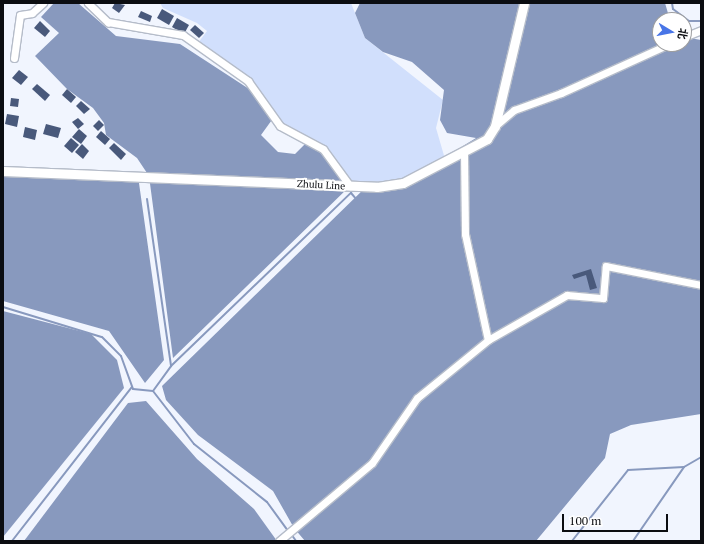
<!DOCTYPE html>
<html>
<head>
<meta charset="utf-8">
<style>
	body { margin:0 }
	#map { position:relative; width:704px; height:544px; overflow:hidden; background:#f1f5fe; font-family:"PT Serif","Noto Sans SC",serif }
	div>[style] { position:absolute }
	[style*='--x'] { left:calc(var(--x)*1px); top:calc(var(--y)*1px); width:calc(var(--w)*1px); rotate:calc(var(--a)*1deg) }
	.green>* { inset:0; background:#d1dffc }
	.water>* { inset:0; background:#8899be }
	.stream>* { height:2px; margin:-1px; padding:0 1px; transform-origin:1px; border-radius:1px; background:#8899be }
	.building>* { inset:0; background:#49597b }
	.roads { filter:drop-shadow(1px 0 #b5bcc9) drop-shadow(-1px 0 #b5bcc9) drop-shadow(0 1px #b5bcc9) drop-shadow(0 -1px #b5bcc9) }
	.minor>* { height:7px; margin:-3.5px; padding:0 3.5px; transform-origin:3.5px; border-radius:3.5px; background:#fff }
	.tertiary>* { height:9px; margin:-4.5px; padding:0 4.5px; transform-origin:4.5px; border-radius:4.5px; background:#fff }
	span { translate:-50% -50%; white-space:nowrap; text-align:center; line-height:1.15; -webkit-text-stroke:4px #fff; paint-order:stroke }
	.street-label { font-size:10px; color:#0b0d11 }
	.frame { position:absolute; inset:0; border:4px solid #0b0d11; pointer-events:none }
	.north { position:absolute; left:652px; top:12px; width:40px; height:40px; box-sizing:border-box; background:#fff; border:1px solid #9d9ea0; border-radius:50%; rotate:100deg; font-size:11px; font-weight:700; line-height:16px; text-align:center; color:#0b0d11 }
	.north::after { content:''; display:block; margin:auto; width:14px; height:18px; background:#4875e7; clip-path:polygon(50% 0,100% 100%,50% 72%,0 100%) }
	.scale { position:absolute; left:562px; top:514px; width:106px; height:18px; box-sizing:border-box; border:2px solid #0b0d11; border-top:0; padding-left:5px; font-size:12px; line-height:14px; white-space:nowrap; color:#0b0d11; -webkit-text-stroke:3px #fff; paint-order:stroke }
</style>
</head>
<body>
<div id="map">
	<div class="green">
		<div style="clip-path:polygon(160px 3px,351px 3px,365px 38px,443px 100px,436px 128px,445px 159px,400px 181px,353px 183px,328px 149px,280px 126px,248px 78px,198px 43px,207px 31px,197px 23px,163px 8px)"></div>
	</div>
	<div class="water">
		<div style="clip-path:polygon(54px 3px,78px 3px,116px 36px,180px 44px,260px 96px,274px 117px,261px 135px,278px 152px,295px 154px,308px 141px,323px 149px,350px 186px,173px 358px,149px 176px,137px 158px,106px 135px,104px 123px,93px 108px,67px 89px,35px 56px,59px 33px,41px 17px)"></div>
		<div style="clip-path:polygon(360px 3px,665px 3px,670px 20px,660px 20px,660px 44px,684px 44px,684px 37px,701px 40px,701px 414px,631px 425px,610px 434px,605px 458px,536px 541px,305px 541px,294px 528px,273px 491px,198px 435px,166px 400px,162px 386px,366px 187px,403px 183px,476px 138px,447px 133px,440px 120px,444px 90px,412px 62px,383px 52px,365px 38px,355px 13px)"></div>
		<div style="clip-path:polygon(3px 171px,138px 176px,164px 360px,145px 383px,109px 331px,3px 301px)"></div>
		<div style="clip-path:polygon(3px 311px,91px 334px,117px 360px,124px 388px,3px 537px)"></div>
		<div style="clip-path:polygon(146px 401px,197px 459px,254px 509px,277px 541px,24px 541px,128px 403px)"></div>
	</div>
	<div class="stream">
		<div style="--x:672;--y:3;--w:6;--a:81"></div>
		<div style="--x:673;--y:9;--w:20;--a:37"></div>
		<div style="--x:689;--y:21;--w:12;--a:0"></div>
		<div style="--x:147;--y:199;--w:169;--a:81.8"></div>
		<div style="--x:3;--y:307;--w:103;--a:16.9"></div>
		<div style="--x:102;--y:337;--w:27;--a:45"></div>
		<div style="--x:121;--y:356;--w:35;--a:70"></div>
		<div style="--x:133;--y:389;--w:20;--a:6"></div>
		<div style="--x:153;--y:391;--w:67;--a:52.3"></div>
		<div style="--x:194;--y:444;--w:93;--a:38.5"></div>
		<div style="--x:267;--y:502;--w:36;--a:54"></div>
		<div style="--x:153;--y:391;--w:31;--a:-54"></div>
		<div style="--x:171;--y:366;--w:250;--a:-43.9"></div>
		<div style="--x:351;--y:193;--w:9;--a:49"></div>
		<div style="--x:291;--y:534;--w:9;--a:54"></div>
		<div style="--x:12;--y:541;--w:195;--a:-52.1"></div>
		<div style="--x:572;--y:541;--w:90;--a:-51.7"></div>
		<div style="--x:628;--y:470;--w:56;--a:-3.1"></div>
		<div style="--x:633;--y:541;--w:90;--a:-55.4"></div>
		<div style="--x:684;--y:467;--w:20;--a:-30"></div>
	</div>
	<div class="building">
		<div style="clip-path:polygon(115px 3px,125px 5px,119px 13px,112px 8px)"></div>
		<div style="clip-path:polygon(162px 9px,174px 16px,169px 25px,157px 18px)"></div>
		<div style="clip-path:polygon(141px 11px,152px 16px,150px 22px,138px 17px)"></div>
		<div style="clip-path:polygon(177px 18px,189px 25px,184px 34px,172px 27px)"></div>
		<div style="clip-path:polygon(40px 21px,50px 31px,45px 37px,34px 28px)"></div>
		<div style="clip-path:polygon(195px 25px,204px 33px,199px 38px,190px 30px)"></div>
		<div style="clip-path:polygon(19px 70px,28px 77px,21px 85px,12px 78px)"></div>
		<div style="clip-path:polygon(37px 84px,50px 95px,45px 101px,32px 89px)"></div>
		<div style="clip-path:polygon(67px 89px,76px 97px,71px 103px,62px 95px)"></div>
		<div style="clip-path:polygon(11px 98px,19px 99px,18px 107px,10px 106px)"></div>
		<div style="clip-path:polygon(81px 101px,90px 109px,84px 114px,76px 106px)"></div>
		<div style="clip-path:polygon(7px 114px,19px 116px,17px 127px,5px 124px)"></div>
		<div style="clip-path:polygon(78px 118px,84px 124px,78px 129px,72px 122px)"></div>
		<div style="clip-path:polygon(99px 120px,104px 125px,98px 131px,93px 126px)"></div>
		<div style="clip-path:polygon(46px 124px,61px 128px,58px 138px,43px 134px)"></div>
		<div style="clip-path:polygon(25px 127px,37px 130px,35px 140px,23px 137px)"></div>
		<div style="clip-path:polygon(79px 129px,87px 136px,81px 144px,72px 137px)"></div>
		<div style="clip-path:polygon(101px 131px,110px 139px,105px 145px,96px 137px)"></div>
		<div style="clip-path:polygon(71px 138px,79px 145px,72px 153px,64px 146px)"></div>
		<div style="clip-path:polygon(114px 143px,126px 154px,121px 160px,109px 148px)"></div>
		<div style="clip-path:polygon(82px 144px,89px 151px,83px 159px,75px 152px)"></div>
		<div style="clip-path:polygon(591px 269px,597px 288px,590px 290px,586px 275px,574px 279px,572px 275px)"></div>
	</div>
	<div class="roads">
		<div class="minor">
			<div style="--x:88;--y:3;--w:28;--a:44"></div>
			<div style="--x:108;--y:22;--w:76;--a:9.8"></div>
			<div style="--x:183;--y:35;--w:80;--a:35.3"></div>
			<div style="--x:248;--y:81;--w:55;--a:54.6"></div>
			<div style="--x:280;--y:126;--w:49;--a:28.1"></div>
			<div style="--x:323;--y:149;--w:46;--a:53.9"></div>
			<div style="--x:684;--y:37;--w:18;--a:-22"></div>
			<div style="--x:14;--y:58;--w:43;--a:-82.1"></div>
			<div style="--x:20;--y:15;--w:12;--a:-9"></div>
			<div style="--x:32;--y:13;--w:15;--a:-42"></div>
			<div style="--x:495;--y:126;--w:25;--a:-40"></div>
			<div style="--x:514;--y:110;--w:50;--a:-19.9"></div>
			<div style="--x:561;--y:93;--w:119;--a:-24.4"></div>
			<div style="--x:464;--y:152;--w:82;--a:89.3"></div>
			<div style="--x:465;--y:234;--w:108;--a:77.8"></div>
			<div style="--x:279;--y:541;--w:121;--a:-40"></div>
			<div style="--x:372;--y:463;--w:79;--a:-55.3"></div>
			<div style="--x:417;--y:398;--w:92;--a:-39.2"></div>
			<div style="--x:488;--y:340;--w:91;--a:-29.7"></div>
			<div style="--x:567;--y:295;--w:36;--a:5"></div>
			<div style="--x:603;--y:298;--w:32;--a:-85"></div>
			<div style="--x:606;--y:266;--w:97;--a:11.3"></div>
		</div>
		<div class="tertiary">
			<div style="--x:3;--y:171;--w:374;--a:2.4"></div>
			<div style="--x:377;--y:187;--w:26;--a:-9"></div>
			<div style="--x:403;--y:183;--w:95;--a:-27.6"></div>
			<div style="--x:487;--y:139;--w:15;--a:-58"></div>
			<div style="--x:495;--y:126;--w:126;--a:-76.7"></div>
		</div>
	</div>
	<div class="street-label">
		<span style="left:321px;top:185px;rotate:3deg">Zhulu Line</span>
	</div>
	<div class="frame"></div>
	<div class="north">北</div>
	<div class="scale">100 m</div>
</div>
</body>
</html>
